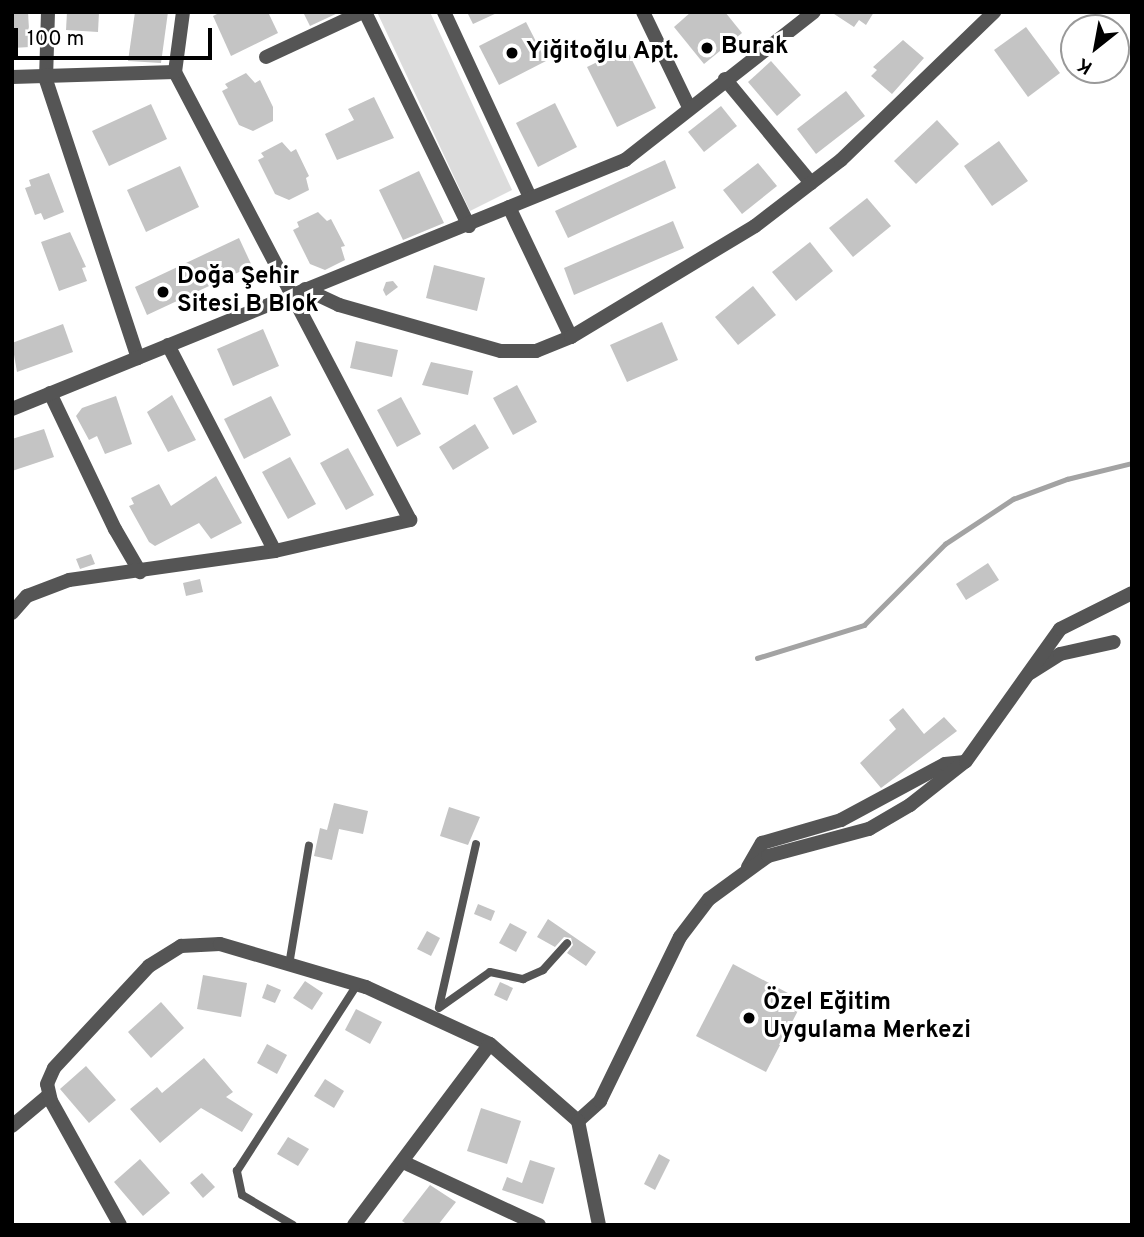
<!DOCTYPE html>
<html>
<head>
<meta charset="utf-8">
<style>
	body { margin:0 }
	#map { position:relative; width:1144px; height:1237px; overflow:hidden; background:#fff; font-family:Overpass,sans-serif }
	div>[style] { position:absolute }
	[style*='--x'] { left:calc(var(--x)*1px); top:calc(var(--y)*1px); width:calc(var(--w)*1px); rotate:calc(var(--a)*1deg) }
	.green>* { inset:0; background:#dcdcdc }
	.stream>* { height:4.5px; margin:-2.25px; padding:0 2.25px; transform-origin:2.25px; border-radius:2.25px; background:#a3a3a3 }
	.building>* { inset:0; background:#c4c4c4 }
	.lane>* { height:8px; margin:-4px; padding:0 4px; transform-origin:4px; border-radius:4px; background:#555 }
	.street>* { height:14px; margin:-7px; padding:0 7px; transform-origin:7px; border-radius:7px; background:#555 }
	.dots>* { width:19px; height:19px; translate:-50% -50%; box-sizing:border-box; border:4px solid #fff; border-radius:50% }
	span { translate:-50% -50%; white-space:nowrap; text-align:center; line-height:1.15; -webkit-text-stroke:6px #fff; paint-order:stroke }
	.poi-label { font-size:24px; color:#000; font-weight:700 }
	.left { translate:0 -50%; text-align:left }
	.frame { position:absolute; inset:0; border:14px solid #000; pointer-events:none }
	.north { position:absolute; left:1060px; top:14px; width:70px; height:70px; box-sizing:border-box; background:#fff; border:2px solid #999; border-radius:50%; rotate:211deg; font-size:19px; font-weight:700; line-height:28px; text-align:center; color:#000 }
	.north::after { content:''; display:block; margin:auto; width:24px; height:32px; background:#000; clip-path:polygon(50% 0,100% 100%,50% 72%,0 100%) }
	.scale { position:absolute; left:14px; top:28px; width:198px; height:32px; box-sizing:border-box; border:4px solid #000; border-top:0; padding-left:9px; font-size:21px; line-height:24px; white-space:nowrap; color:#000; -webkit-text-stroke:5px #fff; paint-order:stroke }
</style>
</head>
<body>
<div id="map">
	<div class="green">
		<div style="clip-path:polygon(377px 12px,430px 12px,512px 190px,470px 211px)"></div>
	</div>
	<div class="stream">
		<div style="--x:757;--y:658;--w:112;--a:-17.1"></div>
		<div style="--x:864;--y:625;--w:115;--a:-45"></div>
		<div style="--x:945;--y:544;--w:82;--a:-33.5"></div>
		<div style="--x:1013;--y:499;--w:58;--a:-20.3"></div>
		<div style="--x:1067;--y:479;--w:67;--a:-13.8"></div>
	</div>
	<div class="building">
		<div style="clip-path:polygon(12px 12px,28px 12px,30px 47px,12px 48px)"></div>
		<div style="clip-path:polygon(67px 12px,99px 12px,98px 32px,66px 30px)"></div>
		<div style="clip-path:polygon(135px 12px,168px 12px,161px 63px,128px 61px)"></div>
		<div style="clip-path:polygon(221px 12px,268px 12px,278px 33px,231px 56px,213px 16px)"></div>
		<div style="clip-path:polygon(303px 12px,340px 12px,310px 26px)"></div>
		<div style="clip-path:polygon(467px 12px,499px 12px,473px 24px)"></div>
		<div style="clip-path:polygon(691px 12px,725px 12px,742px 33px,704px 64px,674px 27px)"></div>
		<div style="clip-path:polygon(831px 12px,874px 12px,866px 25px,859px 20px,854px 27px)"></div>
		<div style="clip-path:polygon(526px 22px,546px 61px,499px 85px,479px 46px)"></div>
		<div style="clip-path:polygon(1026px 27px,1060px 73px,1028px 97px,994px 50px)"></div>
		<div style="clip-path:polygon(903px 40px,924px 58px,892px 94px,871px 76px,877px 70px,873px 67px)"></div>
		<div style="clip-path:polygon(626px 48px,656px 108px,617px 127px,587px 67px)"></div>
		<div style="clip-path:polygon(771px 61px,801px 95px,777px 116px,748px 82px)"></div>
		<div style="clip-path:polygon(246px 73px,255px 83px,260px 80px,273px 107px,273px 121px,253px 131px,239px 125px,222px 91px,228px 88px,225px 84px)"></div>
		<div style="clip-path:polygon(846px 91px,865px 116px,816px 154px,797px 129px)"></div>
		<div style="clip-path:polygon(374px 97px,394px 138px,337px 160px,325px 134px,354px 120px,348px 109px)"></div>
		<div style="clip-path:polygon(555px 103px,577px 147px,538px 167px,516px 123px)"></div>
		<div style="clip-path:polygon(151px 104px,167px 139px,109px 166px,92px 131px)"></div>
		<div style="clip-path:polygon(721px 106px,737px 126px,704px 152px,688px 132px)"></div>
		<div style="clip-path:polygon(937px 120px,959px 144px,916px 184px,894px 161px)"></div>
		<div style="clip-path:polygon(999px 141px,1028px 181px,992px 206px,964px 166px)"></div>
		<div style="clip-path:polygon(282px 142px,291px 152px,296px 149px,309px 176px,306px 178px,309px 190px,289px 200px,275px 194px,258px 160px,264px 157px,261px 153px)"></div>
		<div style="clip-path:polygon(665px 160px,676px 188px,568px 238px,555px 211px)"></div>
		<div style="clip-path:polygon(758px 163px,777px 186px,742px 214px,723px 190px)"></div>
		<div style="clip-path:polygon(180px 166px,199px 207px,146px 232px,127px 190px)"></div>
		<div style="clip-path:polygon(419px 171px,444px 223px,403px 240px,379px 190px)"></div>
		<div style="clip-path:polygon(49px 173px,64px 212px,44px 220px,41px 213px,35px 215px,25px 188px,31px 186px,29px 180px)"></div>
		<div style="clip-path:polygon(867px 198px,891px 226px,853px 257px,829px 228px)"></div>
		<div style="clip-path:polygon(318px 212px,327px 221px,331px 219px,345px 246px,341px 247px,345px 260px,325px 270px,310px 264px,293px 230px,299px 227px,297px 222px)"></div>
		<div style="clip-path:polygon(673px 221px,684px 248px,574px 295px,564px 268px)"></div>
		<div style="clip-path:polygon(70px 232px,86px 267px,82px 268px,87px 281px,59px 291px,41px 242px)"></div>
		<div style="clip-path:polygon(239px 238px,252px 266px,147px 315px,135px 287px)"></div>
		<div style="clip-path:polygon(810px 242px,833px 271px,796px 301px,772px 272px)"></div>
		<div style="clip-path:polygon(434px 265px,485px 278px,477px 311px,426px 298px)"></div>
		<div style="clip-path:polygon(393px 281px,398px 287px,386px 296px,383px 290px,386px 282px)"></div>
		<div style="clip-path:polygon(753px 286px,776px 315px,738px 345px,715px 317px)"></div>
		<div style="clip-path:polygon(662px 322px,678px 360px,627px 382px,610px 345px)"></div>
		<div style="clip-path:polygon(63px 324px,73px 352px,17px 372px,12px 343px)"></div>
		<div style="clip-path:polygon(263px 329px,279px 366px,233px 386px,217px 349px)"></div>
		<div style="clip-path:polygon(356px 341px,398px 350px,392px 377px,350px 368px)"></div>
		<div style="clip-path:polygon(431px 362px,473px 371px,468px 395px,422px 385px)"></div>
		<div style="clip-path:polygon(517px 385px,537px 422px,513px 435px,493px 398px)"></div>
		<div style="clip-path:polygon(172px 395px,196px 440px,168px 452px,147px 412px)"></div>
		<div style="clip-path:polygon(116px 396px,132px 444px,105px 454px,97px 436px,89px 440px,76px 416px,82px 408px)"></div>
		<div style="clip-path:polygon(271px 396px,291px 435px,244px 459px,224px 419px)"></div>
		<div style="clip-path:polygon(401px 397px,421px 434px,397px 447px,377px 410px)"></div>
		<div style="clip-path:polygon(475px 424px,489px 448px,453px 470px,439px 447px)"></div>
		<div style="clip-path:polygon(44px 429px,54px 457px,12px 471px,12px 439px)"></div>
		<div style="clip-path:polygon(348px 448px,374px 495px,346px 510px,320px 463px)"></div>
		<div style="clip-path:polygon(290px 457px,316px 504px,288px 519px,262px 472px)"></div>
		<div style="clip-path:polygon(216px 476px,242px 523px,211px 539px,199px 523px,155px 546px,149px 542px,129px 506px,134px 504px,131px 498px,159px 484px,171px 506px)"></div>
		<div style="clip-path:polygon(91px 554px,95px 564px,80px 569px,76px 559px)"></div>
		<div style="clip-path:polygon(988px 563px,999px 580px,966px 600px,956px 584px)"></div>
		<div style="clip-path:polygon(200px 579px,203px 592px,186px 596px,183px 583px)"></div>
		<div style="clip-path:polygon(903px 708px,924px 734px,944px 717px,957px 731px,881px 788px,860px 763px,896px 729px,889px 720px)"></div>
		<div style="clip-path:polygon(334px 803px,368px 811px,363px 834px,339px 829px,332px 860px,314px 856px,320px 828px,327px 830px)"></div>
		<div style="clip-path:polygon(449px 807px,480px 817px,468px 845px,440px 836px)"></div>
		<div style="clip-path:polygon(478px 904px,495px 911px,491px 921px,474px 914px)"></div>
		<div style="clip-path:polygon(548px 919px,596px 952px,586px 966px,567px 953px,573px 945px,571px 938px,564px 937px,555px 947px,537px 937px)"></div>
		<div style="clip-path:polygon(510px 923px,527px 932px,516px 952px,499px 943px)"></div>
		<div style="clip-path:polygon(427px 931px,440px 938px,431px 956px,417px 949px)"></div>
		<div style="clip-path:polygon(733px 964px,803px 1001px,766px 1072px,696px 1036px)"></div>
		<div style="clip-path:polygon(203px 975px,247px 983px,241px 1017px,197px 1009px)"></div>
		<div style="clip-path:polygon(305px 981px,323px 993px,312px 1010px,293px 998px)"></div>
		<div style="clip-path:polygon(500px 982px,513px 988px,507px 1001px,494px 995px)"></div>
		<div style="clip-path:polygon(267px 984px,281px 990px,275px 1003px,262px 998px)"></div>
		<div style="clip-path:polygon(161px 1002px,184px 1028px,151px 1058px,128px 1032px)"></div>
		<div style="clip-path:polygon(356px 1009px,382px 1022px,370px 1044px,345px 1030px)"></div>
		<div style="clip-path:polygon(267px 1044px,287px 1055px,277px 1074px,257px 1063px)"></div>
		<div style="clip-path:polygon(204px 1058px,233px 1092px,226px 1097px,253px 1114px,242px 1132px,201px 1108px,160px 1143px,130px 1109px,157px 1087px,162px 1093px)"></div>
		<div style="clip-path:polygon(86px 1066px,116px 1100px,89px 1123px,60px 1089px)"></div>
		<div style="clip-path:polygon(325px 1079px,344px 1091px,334px 1108px,314px 1096px)"></div>
		<div style="clip-path:polygon(481px 1108px,521px 1121px,507px 1164px,467px 1151px)"></div>
		<div style="clip-path:polygon(288px 1137px,309px 1149px,298px 1166px,277px 1154px)"></div>
		<div style="clip-path:polygon(659px 1154px,670px 1160px,655px 1190px,644px 1184px)"></div>
		<div style="clip-path:polygon(140px 1159px,170px 1193px,143px 1216px,114px 1182px)"></div>
		<div style="clip-path:polygon(530px 1160px,555px 1168px,543px 1204px,502px 1190px,507px 1177px,522px 1183px)"></div>
		<div style="clip-path:polygon(202px 1173px,215px 1187px,203px 1198px,190px 1183px)"></div>
		<div style="clip-path:polygon(430px 1185px,456px 1202px,438px 1225px,408px 1225px,402px 1221px)"></div>
	</div>
	<div class="lane">
		<div style="--x:289;--y:965;--w:121;--a:-80.5"></div>
		<div style="--x:439;--y:1007;--w:167;--a:-77.2"></div>
		<div style="--x:439;--y:1008;--w:62;--a:-35.2"></div>
		<div style="--x:490;--y:972;--w:34;--a:12"></div>
		<div style="--x:523;--y:979;--w:22;--a:-24"></div>
		<div style="--x:543;--y:970;--w:36;--a:-48"></div>
		<div style="--x:293;--y:1225;--w:59;--a:-149.5"></div>
		<div style="--x:242;--y:1195;--w:25;--a:-102"></div>
		<div style="--x:237;--y:1171;--w:221;--a:-57.2"></div>
	</div>
	<div class="street">
		<div style="--x:48;--y:12;--w:68;--a:91.7"></div>
		<div style="--x:46;--y:80;--w:293;--a:71.7"></div>
		<div style="--x:365;--y:12;--w:238;--a:64.1"></div>
		<div style="--x:444;--y:12;--w:204;--a:65.1"></div>
		<div style="--x:643;--y:12;--w:106;--a:64.2"></div>
		<div style="--x:266;--y:57;--w:107;--a:-24.9"></div>
		<div style="--x:12;--y:77;--w:163;--a:-1.8"></div>
		<div style="--x:725;--y:79;--w:135;--a:50.4"></div>
		<div style="--x:509;--y:207;--w:144;--a:64.5"></div>
		<div style="--x:305;--y:289;--w:38;--a:25"></div>
		<div style="--x:339;--y:305;--w:168;--a:15.9"></div>
		<div style="--x:501;--y:351;--w:35;--a:0"></div>
		<div style="--x:536;--y:351;--w:38;--a:-22"></div>
		<div style="--x:571;--y:337;--w:215;--a:-31.1"></div>
		<div style="--x:755;--y:226;--w:108;--a:-37.5"></div>
		<div style="--x:841;--y:160;--w:213;--a:-44"></div>
		<div style="--x:168;--y:345;--w:232;--a:62.6"></div>
		<div style="--x:50;--y:393;--w:151;--a:64.5"></div>
		<div style="--x:115;--y:529;--w:50;--a:59.8"></div>
		<div style="--x:12;--y:409;--w:662;--a:-22.11"></div>
		<div style="--x:625;--y:160;--w:240;--a:-38.1"></div>
		<div style="--x:12;--y:613;--w:23;--a:-49"></div>
		<div style="--x:27;--y:596;--w:45;--a:-20.9"></div>
		<div style="--x:69;--y:580;--w:208;--a:-8"></div>
		<div style="--x:275;--y:551;--w:139;--a:-12.9"></div>
		<div style="--x:410;--y:520;--w:506;--a:-117.68"></div>
		<div style="--x:175;--y:72;--w:61;--a:-82.4"></div>
		<div style="--x:1030;--y:673;--w:36;--a:-32"></div>
		<div style="--x:1060;--y:654;--w:55;--a:-12.5"></div>
		<div style="--x:748;--y:867;--w:28;--a:-60"></div>
		<div style="--x:762;--y:843;--w:82;--a:-16.2"></div>
		<div style="--x:841;--y:820;--w:118;--a:-28.3"></div>
		<div style="--x:945;--y:764;--w:20;--a:-6"></div>
		<div style="--x:578;--y:1121;--w:30;--a:-42"></div>
		<div style="--x:600;--y:1101;--w:182;--a:-64"></div>
		<div style="--x:680;--y:937;--w:48;--a:-52.7"></div>
		<div style="--x:709;--y:899;--w:73;--a:-36.1"></div>
		<div style="--x:768;--y:856;--w:105;--a:-15"></div>
		<div style="--x:869;--y:829;--w:48;--a:-30.3"></div>
		<div style="--x:910;--y:805;--w:71;--a:-38.2"></div>
		<div style="--x:966;--y:761;--w:162;--a:-54.5"></div>
		<div style="--x:1060;--y:629;--w:80;--a:-26.6"></div>
		<div style="--x:12;--y:1126;--w:48;--a:-40"></div>
		<div style="--x:403;--y:1162;--w:150;--a:24.9"></div>
		<div style="--x:120;--y:1225;--w:142;--a:-119.1"></div>
		<div style="--x:51;--y:1101;--w:17;--a:-103"></div>
		<div style="--x:47;--y:1084;--w:17;--a:-66"></div>
		<div style="--x:54;--y:1068;--w:139;--a:-47"></div>
		<div style="--x:149;--y:966;--w:38;--a:-32"></div>
		<div style="--x:181;--y:946;--w:39;--a:-3"></div>
		<div style="--x:220;--y:944;--w:152;--a:16.4"></div>
		<div style="--x:366;--y:987;--w:136;--a:24.7"></div>
		<div style="--x:490;--y:1044;--w:117;--a:41.2"></div>
		<div style="--x:578;--y:1121;--w:106;--a:78.6"></div>
		<div style="--x:354;--y:1225;--w:226;--a:-53.1"></div>
	</div>
	<div class="dots">
		<div style="left:707px;top:48px;background:#000"></div>
		<div style="left:512px;top:53px;background:#000"></div>
		<div style="left:163px;top:292px;background:#000"></div>
		<div style="left:749px;top:1018px;background:#000"></div>
	</div>
	<div class="poi-label">
		<span class="left" style="left:721px;top:48px">Burak</span>
		<span class="left" style="left:526px;top:53px">Yiğitoğlu Apt.</span>
		<span class="left" style="left:177px;top:292px">Doğa Şehir<br>Sitesi B Blok</span>
		<span class="left" style="left:763px;top:1018px">Özel Eğitim<br>Uygulama Merkezi</span>
	</div>
	<div class="frame"></div>
	<div class="north">K</div>
	<div class="scale">100 m</div>
</div>
</body>
</html>
